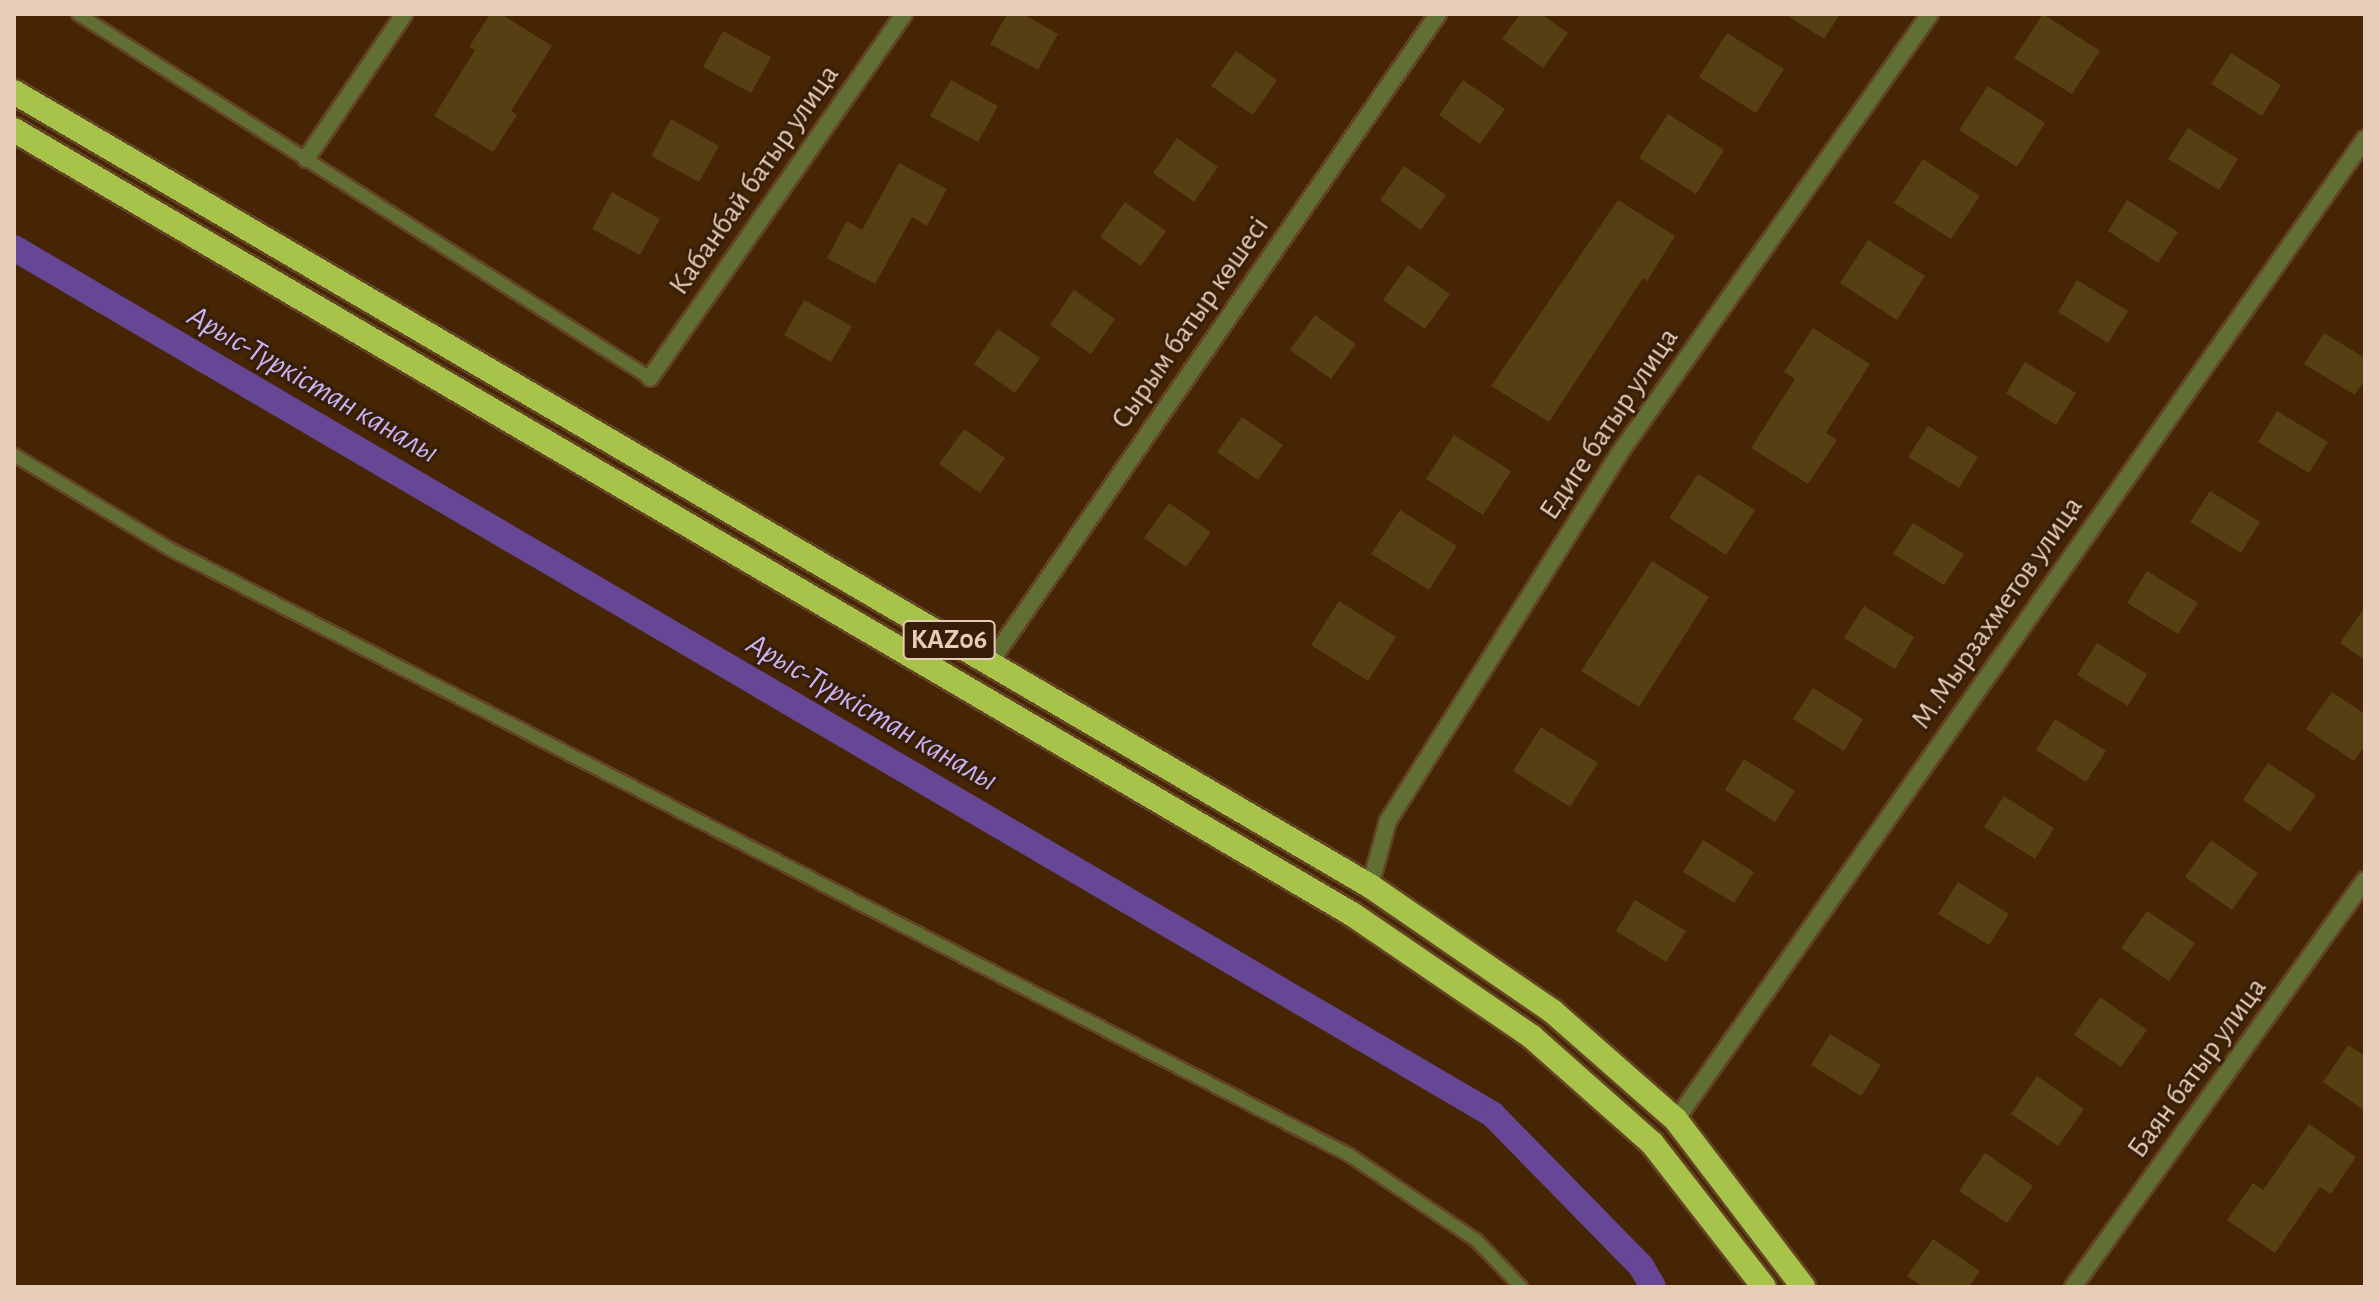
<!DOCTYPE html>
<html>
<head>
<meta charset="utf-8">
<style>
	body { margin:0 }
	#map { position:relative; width:2379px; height:1301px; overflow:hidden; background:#462504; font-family:"Alegreya Sans",sans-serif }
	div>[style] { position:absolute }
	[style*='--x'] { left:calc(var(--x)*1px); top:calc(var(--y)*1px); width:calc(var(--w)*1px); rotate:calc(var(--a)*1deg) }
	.canal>* { height:26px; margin:-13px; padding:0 13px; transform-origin:13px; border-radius:13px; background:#664695 }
	.building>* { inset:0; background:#563f13 }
	.roads { filter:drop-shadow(2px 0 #634324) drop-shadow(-2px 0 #634324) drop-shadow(0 2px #634324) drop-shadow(0 -2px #634324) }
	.lane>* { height:12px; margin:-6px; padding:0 6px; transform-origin:6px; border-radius:6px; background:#616f34 }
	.street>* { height:16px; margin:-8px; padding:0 8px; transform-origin:8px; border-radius:8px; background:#616f34 }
	.highway>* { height:24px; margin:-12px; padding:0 12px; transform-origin:12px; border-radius:12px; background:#a8c349 }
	span { translate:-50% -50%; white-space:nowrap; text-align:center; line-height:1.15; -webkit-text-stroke:6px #361e08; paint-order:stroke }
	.shield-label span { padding:2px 6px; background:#361e08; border:2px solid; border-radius:6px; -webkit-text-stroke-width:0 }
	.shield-label { font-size:28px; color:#e8cdb8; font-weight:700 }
	.street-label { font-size:30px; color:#e8cdb8 }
	.water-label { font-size:32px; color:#cab3f5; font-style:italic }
	.frame { position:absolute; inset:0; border:16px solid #e8cdb8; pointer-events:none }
</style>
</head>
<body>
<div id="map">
	<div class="canal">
		<div style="--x:14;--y:248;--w:1713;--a:30.37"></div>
		<div style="--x:1492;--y:1114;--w:213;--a:45.6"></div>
		<div style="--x:1641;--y:1266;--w:24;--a:60"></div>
	</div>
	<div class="building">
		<div style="clip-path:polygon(490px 14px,501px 14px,552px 46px,511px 111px,517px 115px,493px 152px,434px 116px,475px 50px,469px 47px)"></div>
		<div style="clip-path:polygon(1007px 14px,1023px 14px,1058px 34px,1038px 70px,990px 44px)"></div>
		<div style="clip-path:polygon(1520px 14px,1541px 14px,1568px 33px,1543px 68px,1502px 39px)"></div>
		<div style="clip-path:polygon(1785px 14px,1840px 14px,1824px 39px)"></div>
		<div style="clip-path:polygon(2043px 14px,2100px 51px,2072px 94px,2014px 58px)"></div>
		<div style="clip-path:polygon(723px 31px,771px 57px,751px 93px,703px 67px)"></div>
		<div style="clip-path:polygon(1727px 33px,1784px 69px,1756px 113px,1699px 77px)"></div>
		<div style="clip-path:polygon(1236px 51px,1277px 80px,1253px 115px,1211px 86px)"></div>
		<div style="clip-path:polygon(2231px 53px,2281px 85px,2262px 116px,2211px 84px)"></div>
		<div style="clip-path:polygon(951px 80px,998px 106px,978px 142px,930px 116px)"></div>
		<div style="clip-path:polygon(1463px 80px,1505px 109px,1480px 144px,1439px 115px)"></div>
		<div style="clip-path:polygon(1988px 86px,2045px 123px,2017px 167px,1959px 130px)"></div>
		<div style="clip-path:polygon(1668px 114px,1724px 150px,1696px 194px,1639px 158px)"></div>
		<div style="clip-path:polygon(671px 119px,719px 146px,699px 182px,651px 156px)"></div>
		<div style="clip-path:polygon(2188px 128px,2238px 159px,2219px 190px,2168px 159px)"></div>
		<div style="clip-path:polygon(1177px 138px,1218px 167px,1194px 202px,1153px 173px)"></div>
		<div style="clip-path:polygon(1923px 159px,1980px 196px,1951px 239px,1894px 203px)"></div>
		<div style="clip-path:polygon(899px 163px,947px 189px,927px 226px,912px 217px,875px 284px,827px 258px,847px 221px,862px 230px)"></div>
		<div style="clip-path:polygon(1404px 166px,1446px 195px,1421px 230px,1380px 200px)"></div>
		<div style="clip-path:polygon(612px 192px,660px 219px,640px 255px,592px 229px)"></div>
		<div style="clip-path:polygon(1618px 200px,1675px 236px,1647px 281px,1643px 278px,1549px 422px,1491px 386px)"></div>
		<div style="clip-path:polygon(2127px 200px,2178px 232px,2158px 263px,2108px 231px)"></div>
		<div style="clip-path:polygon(1125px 202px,1166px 231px,1141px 266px,1100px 237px)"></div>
		<div style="clip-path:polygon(1868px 240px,1925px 276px,1897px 320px,1840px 283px)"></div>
		<div style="clip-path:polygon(1408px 265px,1450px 294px,1425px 329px,1383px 300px)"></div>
		<div style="clip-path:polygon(2077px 280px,2128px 311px,2108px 343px,2058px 312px)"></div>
		<div style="clip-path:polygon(1074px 290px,1115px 319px,1091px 354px,1050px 325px)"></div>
		<div style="clip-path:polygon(804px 300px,852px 326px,831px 362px,784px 335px)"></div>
		<div style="clip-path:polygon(1315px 315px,1356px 344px,1331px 379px,1290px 350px)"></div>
		<div style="clip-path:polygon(1813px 328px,1870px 364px,1826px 433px,1837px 440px,1808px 484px,1751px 448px,1795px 379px,1784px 372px)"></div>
		<div style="clip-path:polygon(998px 329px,1040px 358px,1015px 393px,974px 364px)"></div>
		<div style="clip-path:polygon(2324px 333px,2365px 358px,2365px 379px,2355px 395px,2304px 364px)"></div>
		<div style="clip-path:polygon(2025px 362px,2076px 393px,2056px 425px,2006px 393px)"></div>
		<div style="clip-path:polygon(2277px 411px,2328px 442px,2309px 473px,2258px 442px)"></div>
		<div style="clip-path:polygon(1242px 417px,1283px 445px,1258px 480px,1217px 452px)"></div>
		<div style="clip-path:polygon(1928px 426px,1978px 457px,1959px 488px,1908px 457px)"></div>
		<div style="clip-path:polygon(964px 429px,1005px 458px,980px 493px,939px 464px)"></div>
		<div style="clip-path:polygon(1454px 435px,1511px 471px,1483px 515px,1426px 479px)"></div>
		<div style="clip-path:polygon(1698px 474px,1755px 510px,1726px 555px,1669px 518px)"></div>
		<div style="clip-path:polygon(2210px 491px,2260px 522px,2241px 553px,2190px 522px)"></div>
		<div style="clip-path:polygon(1169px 503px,1211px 532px,1186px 567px,1144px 538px)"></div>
		<div style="clip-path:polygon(1400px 510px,1457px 546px,1429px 590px,1371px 554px)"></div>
		<div style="clip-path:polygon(1913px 523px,1964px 554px,1944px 585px,1893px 554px)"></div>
		<div style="clip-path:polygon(1652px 561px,1709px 597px,1639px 707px,1581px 671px)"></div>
		<div style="clip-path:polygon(2147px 571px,2198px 603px,2178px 634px,2127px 603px)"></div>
		<div style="clip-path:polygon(1339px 601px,1396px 637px,1368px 681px,1311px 645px)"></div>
		<div style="clip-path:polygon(1864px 606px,1914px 637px,1895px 669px,1844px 638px)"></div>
		<div style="clip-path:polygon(2365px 607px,2365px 660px,2340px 643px)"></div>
		<div style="clip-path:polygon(2097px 643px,2147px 674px,2128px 706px,2077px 675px)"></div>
		<div style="clip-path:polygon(1813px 688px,1863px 719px,1844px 751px,1793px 719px)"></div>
		<div style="clip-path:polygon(2332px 692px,2365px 714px,2365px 745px,2354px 761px,2306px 729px)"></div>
		<div style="clip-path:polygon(2055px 719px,2106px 751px,2086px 782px,2036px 750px)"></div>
		<div style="clip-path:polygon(1541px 727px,1598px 763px,1570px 807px,1513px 771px)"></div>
		<div style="clip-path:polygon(1744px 759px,1795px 791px,1775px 822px,1725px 790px)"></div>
		<div style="clip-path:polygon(2268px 763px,2316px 795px,2290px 832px,2243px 800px)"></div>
		<div style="clip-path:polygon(2004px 796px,2054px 828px,2035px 859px,1984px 827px)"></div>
		<div style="clip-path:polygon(1703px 840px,1754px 872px,1734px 903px,1683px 872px)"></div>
		<div style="clip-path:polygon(2211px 840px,2258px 873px,2232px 910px,2185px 877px)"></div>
		<div style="clip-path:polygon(1958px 882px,2009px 914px,1989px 945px,1938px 914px)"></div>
		<div style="clip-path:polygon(1635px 900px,1686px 931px,1666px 962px,1616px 931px)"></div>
		<div style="clip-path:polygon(2147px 911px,2195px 943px,2169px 981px,2121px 948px)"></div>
		<div style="clip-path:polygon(2100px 997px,2147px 1030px,2121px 1067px,2074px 1035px)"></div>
		<div style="clip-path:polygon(1830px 1034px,1881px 1065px,1861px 1096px,1811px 1065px)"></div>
		<div style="clip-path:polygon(2348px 1045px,2365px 1056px,2365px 1111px,2323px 1082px)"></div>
		<div style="clip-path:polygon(2037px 1076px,2084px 1109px,2058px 1146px,2011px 1114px)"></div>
		<div style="clip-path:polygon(2309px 1124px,2356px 1157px,2331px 1194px,2320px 1187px,2275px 1253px,2227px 1220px,2253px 1183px,2263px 1190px)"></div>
		<div style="clip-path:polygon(1985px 1153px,2033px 1186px,2007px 1223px,1959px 1191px)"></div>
		<div style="clip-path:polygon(1933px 1239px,1980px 1271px,1969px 1287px,1923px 1287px,1907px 1276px)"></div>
	</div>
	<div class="roads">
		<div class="lane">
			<div style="--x:78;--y:14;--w:678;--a:32.47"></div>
			<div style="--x:14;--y:455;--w:182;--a:31.1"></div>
			<div style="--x:170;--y:549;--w:1326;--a:27.2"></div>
			<div style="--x:1349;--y:1155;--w:153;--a:33.8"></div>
			<div style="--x:1476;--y:1240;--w:65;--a:46.2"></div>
		</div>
		<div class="street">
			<div style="--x:306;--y:159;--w:175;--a:-55.9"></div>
			<div style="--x:650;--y:378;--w:444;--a:-55.1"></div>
			<div style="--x:989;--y:664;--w:790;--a:-55.36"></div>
			<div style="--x:1370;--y:886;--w:67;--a:-74.5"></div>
			<div style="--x:1388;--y:821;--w:434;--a:-57.8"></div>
			<div style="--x:1619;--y:454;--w:539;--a:-54.75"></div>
			<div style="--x:1676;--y:1120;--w:1199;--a:-54.92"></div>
			<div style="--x:2073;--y:1287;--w:501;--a:-54.34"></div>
		</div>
		<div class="highway">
			<div style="--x:14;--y:92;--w:1571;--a:30.35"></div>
			<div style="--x:1370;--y:886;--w:221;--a:34.5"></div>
			<div style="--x:1552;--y:1011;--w:165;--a:41.3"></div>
			<div style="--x:1676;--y:1120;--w:210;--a:52.7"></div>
			<div style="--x:14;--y:130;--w:1551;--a:30.37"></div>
			<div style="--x:1352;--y:914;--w:218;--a:34.3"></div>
			<div style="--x:1532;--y:1037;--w:160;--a:41.5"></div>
			<div style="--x:1652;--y:1143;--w:182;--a:52.1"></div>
		</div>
	</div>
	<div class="shield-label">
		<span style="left:949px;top:640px">KАZ06</span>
	</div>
	<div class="street-label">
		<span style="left:754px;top:180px;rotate:-55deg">Кабанбай батыр улица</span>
		<span style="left:1190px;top:323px;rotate:-55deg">Сырым батыр көшесі</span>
		<span style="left:1609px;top:424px;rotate:-56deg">Едиге батыр улица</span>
		<span style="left:1997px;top:613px;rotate:-55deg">М.Мырзахметов улица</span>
		<span style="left:2197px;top:1068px;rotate:-54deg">Баян батыр улица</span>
	</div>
	<div class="water-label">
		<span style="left:313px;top:384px;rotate:30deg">Арыс-Түркістан каналы</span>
		<span style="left:872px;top:712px;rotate:30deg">Арыс-Түркістан каналы</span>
	</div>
	<div class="frame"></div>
</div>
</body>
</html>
